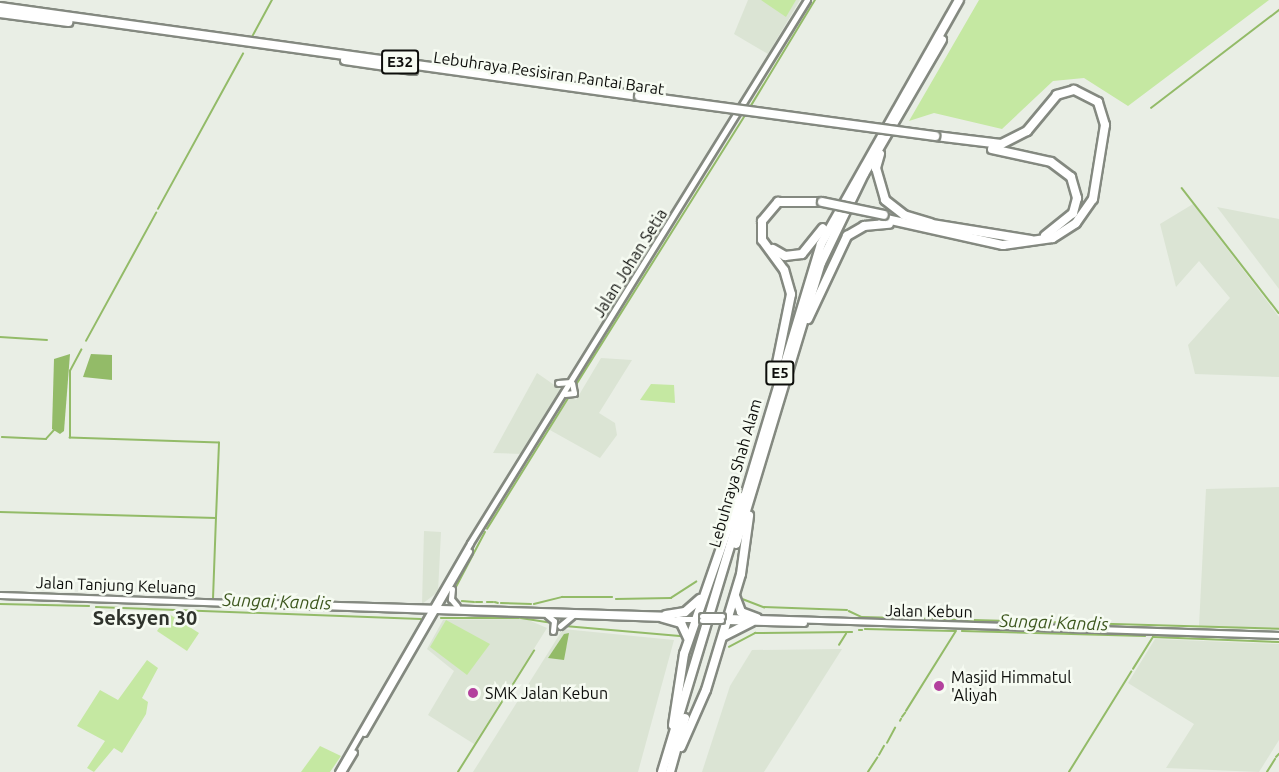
<!DOCTYPE html>
<html>
<head>
<meta charset="utf-8">
<style>
	body { margin:0 }
	#map { position:relative; width:1279px; height:772px; overflow:hidden; background:#e9eee5; font-family:Ubuntu,sans-serif }
	div>[style] { position:absolute }
	[style*='--x'] { left:calc(var(--x)*1px); top:calc(var(--y)*1px); width:calc(var(--w)*1px); rotate:calc(var(--a)*1deg) }
	.built>* { inset:0; background:#dbe4d4 }
	.green>* { inset:0; background:#c5e8a2 }
	.water>* { inset:0; background:#93bb68 }
	.stream>* { height:1.5px; margin:-0.75px; padding:0 0.75px; transform-origin:0.75px; border-radius:0.75px; background:#93bb68 }
	.roads { filter:drop-shadow(2px 0 #848980) drop-shadow(-2px 0 #848980) drop-shadow(0 2px #848980) drop-shadow(0 -2px #848980) }
	.secondary>* { height:5px; margin:-2.5px; padding:0 2.5px; transform-origin:2.5px; border-radius:2.5px; background:#fff }
	.motorway>* { height:8px; margin:-4px; padding:0 4px; transform-origin:4px; border-radius:4px; background:#fff }
	.bridges { filter:drop-shadow(2px 0 #848980) drop-shadow(-2px 0 #848980) drop-shadow(0 2px #848980) drop-shadow(0 -2px #848980) }
	.secondary-bridge>* { height:5px; margin:-2.5px; padding:0 2.5px; transform-origin:2.5px; border-radius:2.5px; background:#fff }
	.motorway-bridge>* { height:8px; margin:-4px; padding:0 4px; transform-origin:4px; border-radius:4px; background:#fff }
	.dots>* { width:16px; height:16px; translate:-50% -50%; box-sizing:border-box; border:3px solid #f6fbf2; border-radius:50% }
	span { translate:-50% -50%; white-space:nowrap; text-align:center; line-height:1.15; -webkit-text-stroke:5px #f6fbf2; paint-order:stroke }
	.shield-label span { padding:2px 4px; background:#f6fbf2; border:2px solid; border-radius:4px; -webkit-text-stroke-width:0 }
	.shield-label { font-size:15px; color:#0d0e0b; font-weight:700 }
	.street-label { font-size:16px; color:#0d0e0b }
	.poi-label { font-size:16px; color:#0d0e0b }
	.left { translate:0 -50%; text-align:left }
	.water-label { font-size:18px; color:#3e581f; font-style:italic }
	.quarter-label { font-size:20px; color:#2f332c; font-weight:700 }
</style>
</head>
<body>
<div id="map">
	<div class="built">
		<div style="clip-path:polygon(748px 0,800px 0,768px 54px,734px 34px)"></div>
		<div style="clip-path:polygon(1193px 204px,1279px 317px,1279px 377px,1195px 374px,1188px 345px,1230px 298px,1199px 261px,1176px 287px,1160px 224px)"></div>
		<div style="clip-path:polygon(1217px 207px,1279px 219px,1279px 289px)"></div>
		<div style="clip-path:polygon(601px 358px,632px 360px,599px 413px,615px 423px,617px 435px,600px 458px,541px 425px,522px 454px,493px 453px,537px 373px,576px 400px)"></div>
		<div style="clip-path:polygon(1279px 487px,1279px 628px,1199px 626px,1206px 489px)"></div>
		<div style="clip-path:polygon(424px 531px,441px 532px,438px 592px,422px 604px)"></div>
		<div style="clip-path:polygon(526px 619px,547px 628px,474px 744px,428px 715px,454px 671px,427px 649px,443px 620px)"></div>
		<div style="clip-path:polygon(563px 629px,674px 640px,638px 772px,473px 772px)"></div>
		<div style="clip-path:polygon(1155px 639px,1279px 644px,1279px 740px,1259px 772px,1166px 768px,1194px 724px,1128px 683px)"></div>
		<div style="clip-path:polygon(842px 649px,764px 772px,702px 772px,730px 686px,752px 650px)"></div>
	</div>
	<div class="green">
		<div style="clip-path:polygon(761px 0,796px 0,786px 17px)"></div>
		<div style="clip-path:polygon(979px 0,1269px 0,1128px 106px,1084px 78px,1053px 81px,1002px 129px,934px 113px,909px 121px)"></div>
		<div style="clip-path:polygon(651px 384px,674px 385px,675px 403px,640px 400px)"></div>
		<div style="clip-path:polygon(169px 614px,199px 633px,187px 651px,157px 631px)"></div>
		<div style="clip-path:polygon(446px 620px,490px 644px,467px 675px,430px 647px)"></div>
		<div style="clip-path:polygon(147px 660px,158px 668px,142px 698px,148px 702px,146px 714px,122px 753px,114px 748px,94px 772px,87px 768px,105px 741px,77px 726px,100px 690px,118px 700px)"></div>
		<div style="clip-path:polygon(320px 746px,341px 756px,330px 772px,301px 772px)"></div>
	</div>
	<div class="water">
		<div style="clip-path:polygon(70px 354px,64px 431px,60px 434px,52px 429px,54px 359px)"></div>
		<div style="clip-path:polygon(91px 354px,112px 355px,112px 380px,83px 377px)"></div>
		<div style="clip-path:polygon(569px 633px,564px 660px,548px 658px,564px 634px)"></div>
	</div>
	<div class="stream">
		<div style="--x:252;--y:37;--w:42;--a:-61.6"></div>
		<div style="--x:1151;--y:108;--w:161;--a:-37.4"></div>
		<div style="--x:749;--y:109;--w:127;--a:-58.8"></div>
		<div style="--x:1182;--y:188;--w:158;--a:52.2"></div>
		<div style="--x:158;--y:209;--w:177;--a:-61.3"></div>
		<div style="--x:0;--y:337;--w:47;--a:3.7"></div>
		<div style="--x:86;--y:341;--w:146;--a:-61.3"></div>
		<div style="--x:574;--y:388;--w:322;--a:-57.9"></div>
		<div style="--x:2;--y:437;--w:44;--a:2.6"></div>
		<div style="--x:46;--y:439;--w:12;--a:-48"></div>
		<div style="--x:0;--y:512;--w:216;--a:1.6"></div>
		<div style="--x:216;--y:518;--w:75;--a:-87.7"></div>
		<div style="--x:219;--y:443;--w:149;--a:-178.1"></div>
		<div style="--x:70;--y:438;--w:67;--a:-90"></div>
		<div style="--x:70;--y:371;--w:24;--a:-62"></div>
		<div style="--x:487;--y:529;--w:158;--a:-58.2"></div>
		<div style="--x:455;--y:589;--w:64;--a:-62.2"></div>
		<div style="--x:740;--y:598;--w:26;--a:21"></div>
		<div style="--x:764;--y:607;--w:83;--a:2.1"></div>
		<div style="--x:213;--y:599;--w:80;--a:-87.9"></div>
		<div style="--x:616;--y:599;--w:55;--a:-1"></div>
		<div style="--x:671;--y:598;--w:30;--a:-33"></div>
		<div style="--x:462;--y:601;--w:12;--a:5"></div>
		<div style="--x:476;--y:602;--w:6;--a:0"></div>
		<div style="--x:487;--y:602;--w:6;--a:0"></div>
		<div style="--x:495;--y:602;--w:3;--a:18"></div>
		<div style="--x:501;--y:603;--w:30;--a:2"></div>
		<div style="--x:0;--y:604;--w:89;--a:1.3"></div>
		<div style="--x:534;--y:604;--w:29;--a:-14"></div>
		<div style="--x:562;--y:597;--w:50;--a:0"></div>
		<div style="--x:96;--y:607;--w:325;--a:2.1"></div>
		<div style="--x:849;--y:611;--w:14;--a:25"></div>
		<div style="--x:862;--y:617;--w:417;--a:1.6"></div>
		<div style="--x:441;--y:618;--w:78;--a:0"></div>
		<div style="--x:521;--y:618;--w:30;--a:9"></div>
		<div style="--x:565;--y:626;--w:115;--a:5"></div>
		<div style="--x:865;--y:629;--w:90;--a:1.3"></div>
		<div style="--x:859;--y:630;--w:3;--a:0"></div>
		<div style="--x:962;--y:631;--w:183;--a:1.6"></div>
		<div style="--x:839;--y:645;--w:13;--a:-58"></div>
		<div style="--x:729;--y:647;--w:30;--a:-28"></div>
		<div style="--x:755;--y:633;--w:97;--a:-0.6"></div>
		<div style="--x:1133;--y:669;--w:38;--a:-58"></div>
		<div style="--x:1153;--y:637;--w:126;--a:2.3"></div>
		<div style="--x:906;--y:711;--w:94;--a:-58"></div>
		<div style="--x:902;--y:717;--w:5;--a:-53"></div>
		<div style="--x:900;--y:721;--w:2;--a:-63"></div>
		<div style="--x:887;--y:743;--w:17;--a:-62"></div>
		<div style="--x:879;--y:755;--w:10;--a:-61"></div>
		<div style="--x:1276;--y:757;--w:4;--a:-45"></div>
		<div style="--x:458;--y:772;--w:143;--a:-57.9"></div>
		<div style="--x:868;--y:772;--w:17;--a:-57"></div>
		<div style="--x:1069;--y:772;--w:118;--a:-58.2"></div>
		<div style="--x:1267;--y:772;--w:15;--a:-58"></div>
	</div>
	<div class="roads">
		<div class="secondary">
			<div style="--x:558;--y:383;--w:13;--a:-4"></div>
			<div style="--x:565;--y:394;--w:9;--a:-6"></div>
			<div style="--x:574;--y:393;--w:10;--a:-101"></div>
			<div style="--x:452;--y:589;--w:10;--a:96"></div>
			<div style="--x:451;--y:599;--w:9;--a:49"></div>
			<div style="--x:0;--y:595;--w:664;--a:1.98"></div>
			<div style="--x:271;--y:603;--w:395;--a:1.7"></div>
			<div style="--x:547;--y:615;--w:9;--a:41"></div>
			<div style="--x:554;--y:621;--w:10;--a:96"></div>
			<div style="--x:726;--y:617;--w:553;--a:1.86"></div>
			<div style="--x:677;--y:619;--w:20;--a:0"></div>
			<div style="--x:726;--y:621;--w:78;--a:1.5"></div>
			<div style="--x:560;--y:626;--w:17;--a:-40"></div>
			<div style="--x:364;--y:733;--w:210;--a:-60"></div>
			<div style="--x:338;--y:772;--w:264;--a:-60"></div>
			<div style="--x:470;--y:543;--w:639;--a:-58.18"></div>
			<div style="--x:342;--y:772;--w:23;--a:-59"></div>
		</div>
		<div class="motorway">
			<div style="--x:0;--y:7;--w:645;--a:7.93"></div>
			<div style="--x:0;--y:13;--w:69;--a:7.5"></div>
			<div style="--x:345;--y:60;--w:69;--a:8.4"></div>
			<div style="--x:992;--y:149;--w:60;--a:12.4"></div>
			<div style="--x:1051;--y:162;--w:25;--a:37"></div>
			<div style="--x:1071;--y:177;--w:22;--a:74"></div>
			<div style="--x:1077;--y:198;--w:16;--a:105"></div>
			<div style="--x:1073;--y:213;--w:36;--a:141"></div>
			<div style="--x:880;--y:154;--w:15;--a:106"></div>
			<div style="--x:876;--y:168;--w:33;--a:74"></div>
			<div style="--x:885;--y:200;--w:24;--a:38"></div>
			<div style="--x:904;--y:215;--w:28;--a:17"></div>
			<div style="--x:882;--y:218;--w:124;--a:12.6"></div>
			<div style="--x:1003;--y:245;--w:50;--a:-8"></div>
			<div style="--x:1053;--y:238;--w:27;--a:-33"></div>
			<div style="--x:1076;--y:223;--w:29;--a:-55"></div>
			<div style="--x:1093;--y:199;--w:75;--a:-80.8"></div>
			<div style="--x:1105;--y:125;--w:24;--a:-107"></div>
			<div style="--x:1098;--y:102;--w:27;--a:-153"></div>
			<div style="--x:1074;--y:90;--w:18;--a:164"></div>
			<div style="--x:1057;--y:95;--w:47;--a:129.8"></div>
			<div style="--x:1027;--y:131;--w:29;--a:153"></div>
			<div style="--x:1001;--y:144;--w:66;--a:-173.1"></div>
			<div style="--x:932;--y:224;--w:100;--a:9.2"></div>
			<div style="--x:773;--y:249;--w:14;--a:30"></div>
			<div style="--x:785;--y:256;--w:17;--a:-7"></div>
			<div style="--x:802;--y:254;--w:33;--a:-51"></div>
			<div style="--x:808;--y:319;--w:92;--a:-64.8"></div>
			<div style="--x:847;--y:236;--w:20;--a:-30"></div>
			<div style="--x:864;--y:226;--w:25;--a:-5"></div>
			<div style="--x:777;--y:363;--w:70;--a:-78.5"></div>
			<div style="--x:791;--y:294;--w:25;--a:-106"></div>
			<div style="--x:784;--y:270;--w:37;--a:-126"></div>
			<div style="--x:762;--y:240;--w:19;--a:-90"></div>
			<div style="--x:762;--y:221;--w:25;--a:-50"></div>
			<div style="--x:778;--y:202;--w:44;--a:0"></div>
			<div style="--x:736;--y:544;--w:294;--a:-73.2"></div>
			<div style="--x:821;--y:263;--w:99;--a:-64.2"></div>
			<div style="--x:864;--y:174;--w:155;--a:-59.8"></div>
			<div style="--x:735;--y:596;--w:17;--a:69"></div>
			<div style="--x:741;--y:612;--w:17;--a:21"></div>
			<div style="--x:666;--y:615;--w:19;--a:-9"></div>
			<div style="--x:685;--y:612;--w:20;--a:-41"></div>
			<div style="--x:663;--y:618;--w:19;--a:16"></div>
			<div style="--x:681;--y:623;--w:17;--a:65"></div>
			<div style="--x:724;--y:636;--w:31;--a:-27"></div>
			<div style="--x:673;--y:725;--w:72;--a:-81.2"></div>
			<div style="--x:684;--y:654;--w:167;--a:-70.8"></div>
			<div style="--x:681;--y:747;--w:62;--a:-66.3"></div>
			<div style="--x:706;--y:690;--w:121;--a:-73.2"></div>
			<div style="--x:741;--y:574;--w:59;--a:-82.1"></div>
			<div style="--x:662;--y:772;--w:551;--a:-73.24"></div>
			<div style="--x:821;--y:244;--w:280;--a:-60.5"></div>
			<div style="--x:670;--y:772;--w:56;--a:-74.5"></div>
		</div>
	</div>
	<div class="bridges">
		<div class="secondary-bridge">
			<div style="--x:702;--y:616;--w:20;--a:0"></div>
			<div style="--x:702;--y:620;--w:19;--a:0"></div>
		</div>
		<div class="motorway-bridge">
			<div style="--x:639;--y:96;--w:299;--a:7.7"></div>
			<div style="--x:822;--y:202;--w:63;--a:11.8"></div>
		</div>
	</div>
	<div class="dots">
		<div style="left:939px;top:686px;background:#b3419d"></div>
		<div style="left:473px;top:693px;background:#b3419d"></div>
	</div>
	<div class="shield-label">
		<span style="left:400px;top:62px">E32</span>
		<span style="left:780px;top:373px">E5</span>
	</div>
	<div class="street-label">
		<span style="left:549px;top:73px;rotate:8deg">Lebuhraya Pesisiran Pantai Barat</span>
		<span style="left:630px;top:263px;rotate:-58deg">Jalan Johan Setia</span>
		<span style="left:735px;top:473px;rotate:-74deg">Lebuhraya Shah Alam</span>
		<span style="left:116px;top:585px;rotate:2deg">Jalan Tanjung Keluang</span>
		<span style="left:929px;top:611px;rotate:1deg">Jalan Kebun</span>
	</div>
	<div class="poi-label">
		<span class="left" style="left:951px;top:686px">Masjid Himmatul<br>'Aliyah</span>
		<span class="left" style="left:485px;top:693px">SMK Jalan Kebun</span>
	</div>
	<div class="water-label">
		<span style="left:277px;top:601px;rotate:2deg">Sungai Kandis</span>
		<span style="left:1054px;top:622px;rotate:2deg">Sungai Kandis</span>
	</div>
	<div class="quarter-label">
		<span style="left:145px;top:617px">Seksyen 30</span>
	</div>
</div>
</body>
</html>
